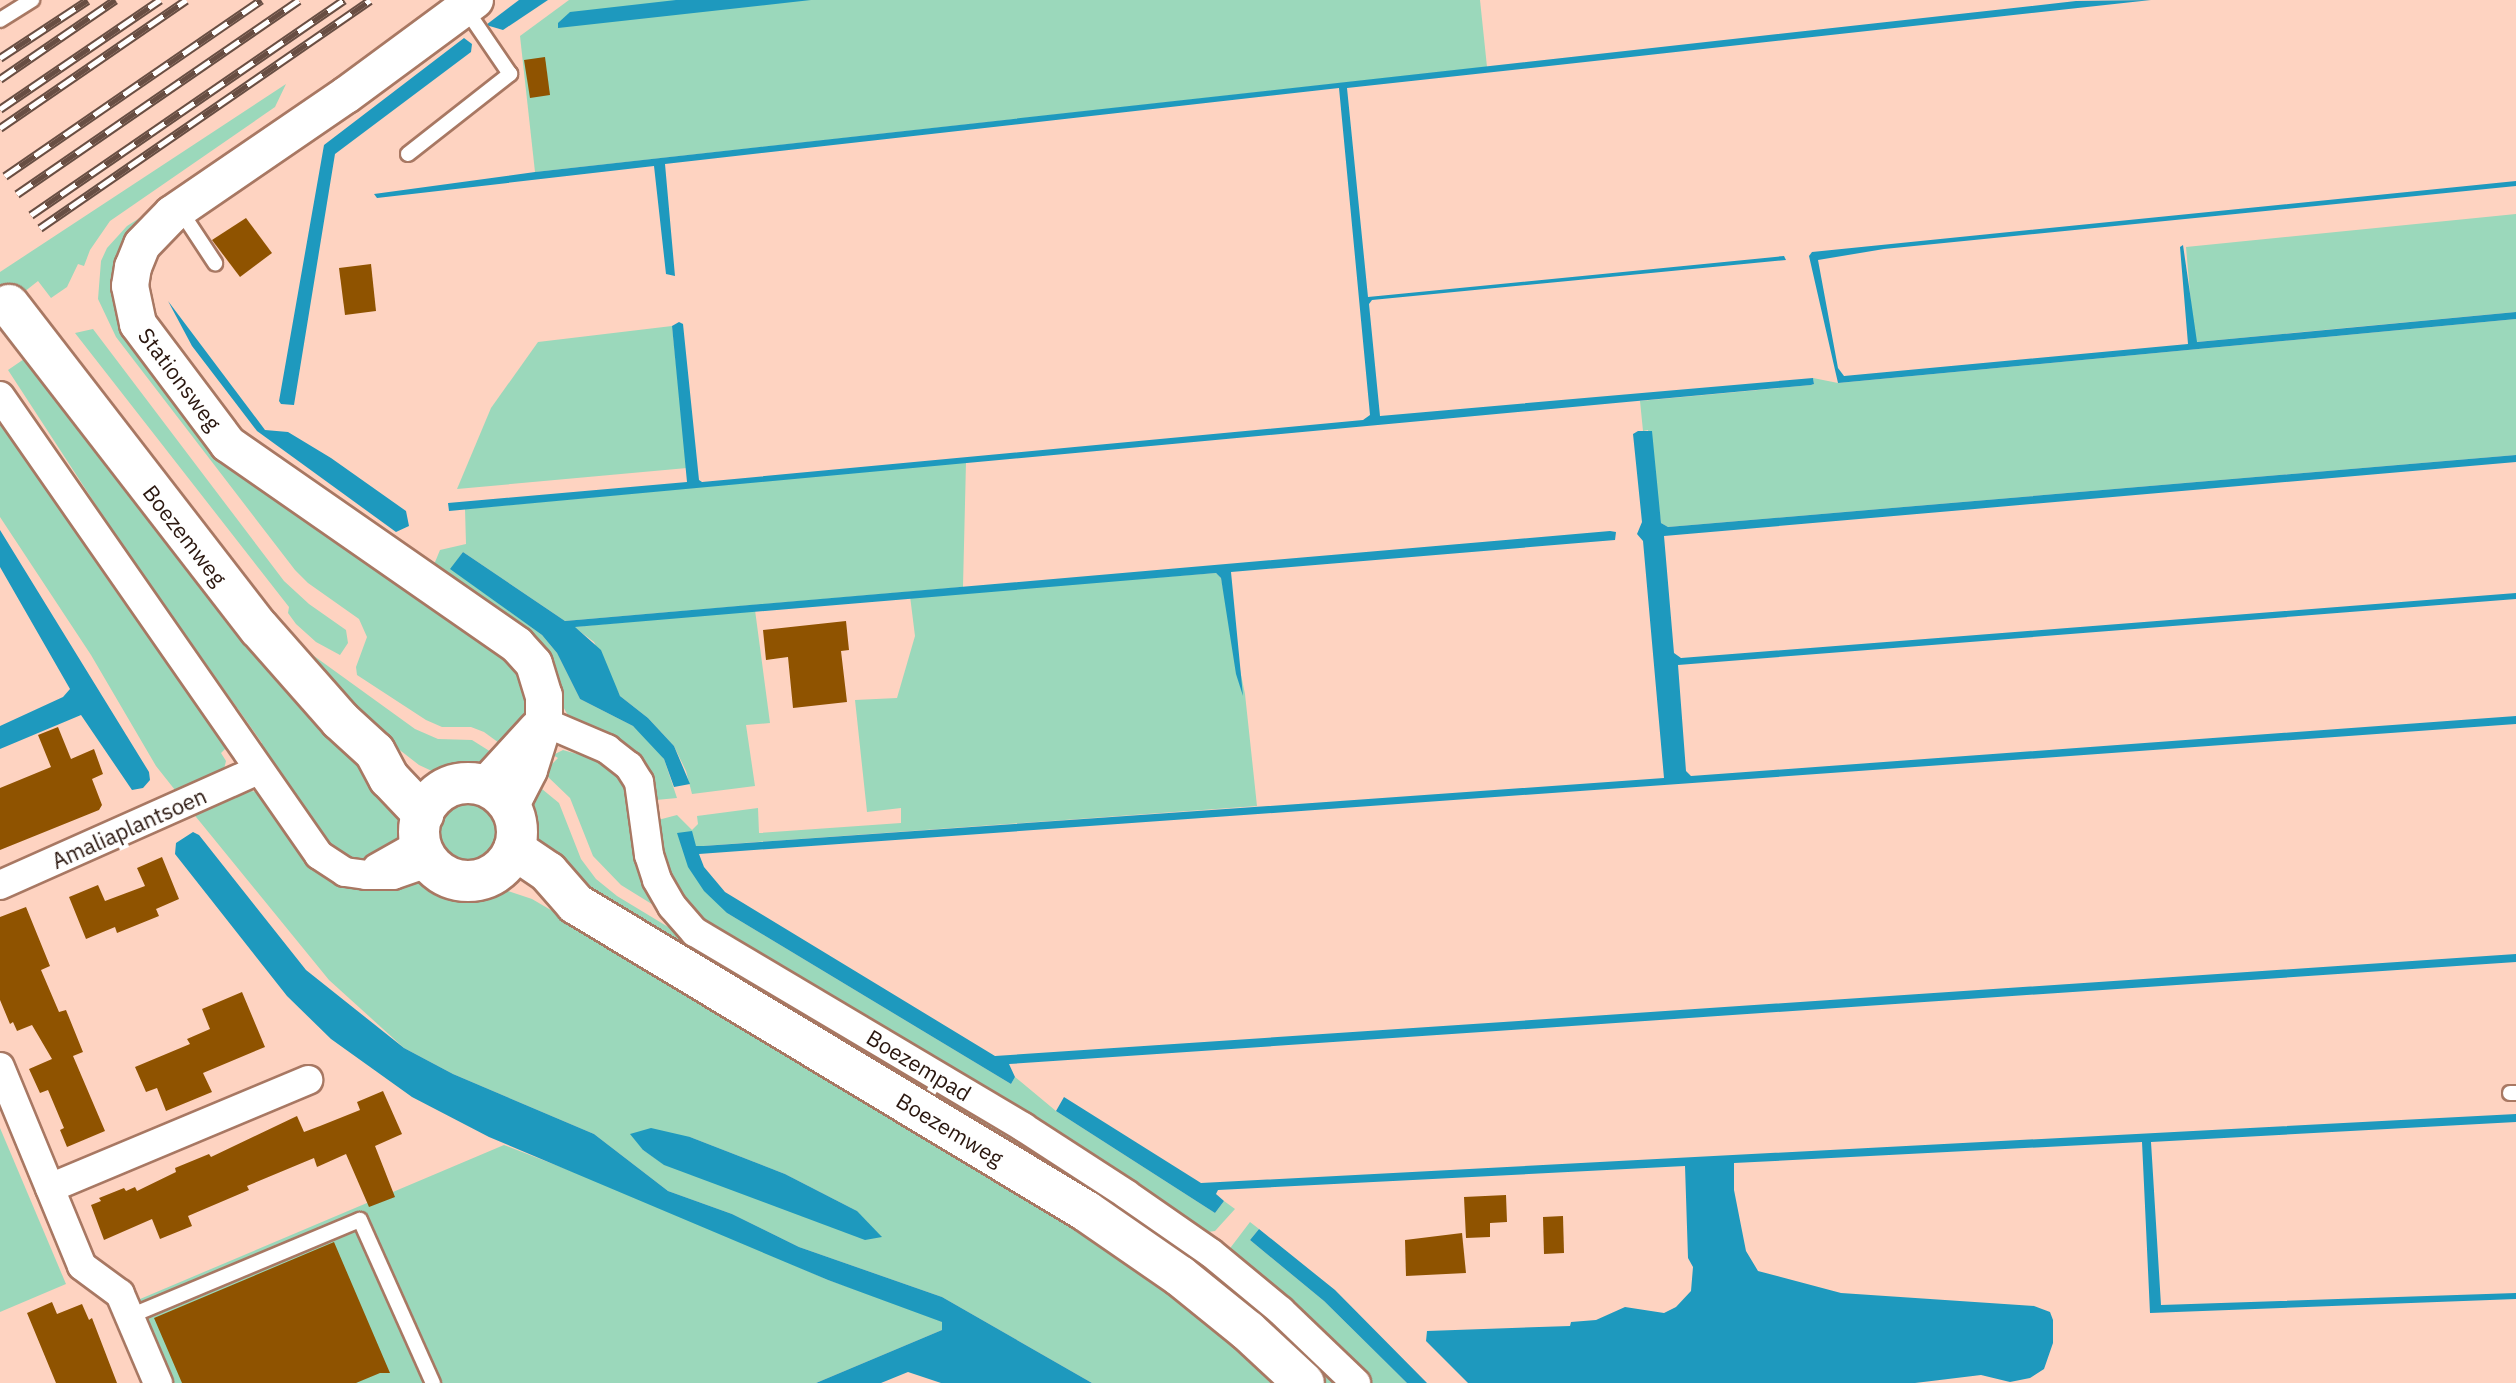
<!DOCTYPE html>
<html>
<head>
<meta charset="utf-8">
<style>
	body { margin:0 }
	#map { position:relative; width:2516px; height:1383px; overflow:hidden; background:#fed3c1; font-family:"IBM Plex Sans",sans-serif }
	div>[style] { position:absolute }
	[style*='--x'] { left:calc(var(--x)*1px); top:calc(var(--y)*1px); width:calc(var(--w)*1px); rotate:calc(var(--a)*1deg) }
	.green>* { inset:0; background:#9bd8bb }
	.round { border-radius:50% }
	.water>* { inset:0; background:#1e99be }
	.building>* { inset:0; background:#8f5300 }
	.roads { filter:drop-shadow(2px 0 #a87863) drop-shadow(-2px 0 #a87863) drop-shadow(0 2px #a87863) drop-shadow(0 -2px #a87863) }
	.service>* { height:14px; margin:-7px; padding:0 7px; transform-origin:7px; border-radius:7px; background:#fff }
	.minor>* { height:28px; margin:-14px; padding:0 14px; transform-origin:14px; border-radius:14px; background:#fff }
	.tertiary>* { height:36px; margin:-18px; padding:0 18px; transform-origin:18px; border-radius:18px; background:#fff }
	.secondary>* { height:40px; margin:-20px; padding:0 20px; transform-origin:20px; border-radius:20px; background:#fff }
	.secondary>.ring { margin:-20px; padding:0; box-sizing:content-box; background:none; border:40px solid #fff; border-radius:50% }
	.rail>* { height:9px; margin-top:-4.5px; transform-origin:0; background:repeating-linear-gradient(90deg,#fff 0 18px,#684e43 0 36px); box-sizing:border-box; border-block:2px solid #684e43 }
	span { translate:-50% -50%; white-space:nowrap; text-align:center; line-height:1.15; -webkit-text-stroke:8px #fff; paint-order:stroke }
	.street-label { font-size:22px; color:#2a170f }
</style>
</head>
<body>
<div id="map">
	<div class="green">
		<div style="clip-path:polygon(569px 0,1480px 0,1487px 67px,535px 172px,520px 36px)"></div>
		<div style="clip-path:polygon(286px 84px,275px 107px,110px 221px,90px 250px,84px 266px,78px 264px,67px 287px,51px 298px,38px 281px,0 311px,0 272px)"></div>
		<div style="clip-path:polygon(168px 200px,121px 250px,112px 291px,121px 322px,201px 431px,504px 651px,520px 672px,526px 691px,526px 712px,519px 734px,506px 748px,484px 732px,471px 727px,442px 727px,426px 720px,357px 675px,356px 667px,367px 637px,359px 619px,308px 583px,295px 570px,116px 337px,98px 299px,101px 261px,107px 248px,127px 226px)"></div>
		<div style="clip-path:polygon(2516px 214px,2516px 312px,2196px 342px,2194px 339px,2186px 247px)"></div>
		<div style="clip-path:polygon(2516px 319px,2516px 455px,1668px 527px,1661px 523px,1648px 430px,1643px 431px,1640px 401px,1811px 385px,1814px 384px,1813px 378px,1838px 383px)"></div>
		<div style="clip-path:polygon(672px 326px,687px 468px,457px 489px,491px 408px,538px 342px)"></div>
		<div style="clip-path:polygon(93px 329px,284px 581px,309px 604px,346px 630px,348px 643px,340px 655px,316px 642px,296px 624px,288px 613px,289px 607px,75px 333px)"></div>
		<div style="clip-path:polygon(27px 357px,407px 821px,399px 841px,369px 860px,354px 860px,331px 851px,256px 748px,262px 743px,120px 542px,8px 370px)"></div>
		<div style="clip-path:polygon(0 417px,105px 576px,226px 748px,221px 753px,226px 761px,224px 769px,175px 790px,156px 766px,91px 655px,0 517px)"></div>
		<div style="clip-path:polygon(966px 462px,963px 587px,565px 621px,463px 552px,451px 569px,542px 635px,557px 653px,580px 699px,633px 726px,653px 744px,664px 759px,677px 798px,656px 800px,572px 723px,559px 699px,433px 567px,440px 550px,466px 544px,465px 509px)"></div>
		<div style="clip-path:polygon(1216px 573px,1221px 578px,1245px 694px,1257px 806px,703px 846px,696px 846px,678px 833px,727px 913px,1011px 1084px,1015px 1077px,1056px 1111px,1215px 1213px,1224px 1201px,1235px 1209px,1215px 1231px,1200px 1233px,705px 925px,680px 897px,662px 861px,657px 829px,658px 820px,677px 815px,692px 830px,698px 824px,697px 816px,758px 808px,759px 833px,901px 823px,901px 808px,867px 812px,855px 700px,897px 698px,915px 636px,910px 596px)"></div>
		<div style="clip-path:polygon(755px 610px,770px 723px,746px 725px,755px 786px,692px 794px,686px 771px,674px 746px,648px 718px,620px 696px,594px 642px,574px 627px)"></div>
		<div style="clip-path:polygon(296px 643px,415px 729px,438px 739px,472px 740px,499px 757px,486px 767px,470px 772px,434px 772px,419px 765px,356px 716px)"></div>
		<div style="clip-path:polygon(563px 750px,605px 762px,628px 789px,663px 911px,621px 885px,593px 856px,570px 798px,546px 775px,544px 758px,552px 764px,558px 758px,553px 755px)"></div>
		<div style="clip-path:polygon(531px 780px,559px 803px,581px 859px,596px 879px,617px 896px,1042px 1153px,1222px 1274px,1344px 1383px,1322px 1383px,593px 899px,531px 844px,526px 813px)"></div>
		<div style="clip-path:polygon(evenodd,243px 790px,258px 792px,304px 859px,341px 885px,360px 888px,420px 877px,457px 892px,505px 890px,532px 899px,811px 1062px,1106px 1241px,1283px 1383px,1092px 1383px,942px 1297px,799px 1247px,732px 1214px,668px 1191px,594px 1134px,453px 1074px,404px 1048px,329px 980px,192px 812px,243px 790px,690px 1137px,785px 1174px,857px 1211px,665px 1165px,643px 1150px,690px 1137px)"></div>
		<div class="round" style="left:436px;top:800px;width:64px;height:64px"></div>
		<div style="clip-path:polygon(0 1128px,66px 1284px,0 1312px)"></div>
		<div style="clip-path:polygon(504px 1145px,656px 1204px,828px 1280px,921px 1312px,943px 1322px,942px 1330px,816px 1383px,168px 1383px,133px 1302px)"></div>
		<div style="clip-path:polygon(1250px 1222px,1259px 1229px,1250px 1240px,1324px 1301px,1407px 1383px,1370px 1383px,1330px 1342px,1230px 1254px,1231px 1247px)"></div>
	</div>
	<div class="water">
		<div style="clip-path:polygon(519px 0,548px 0,503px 30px,486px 25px)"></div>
		<div style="clip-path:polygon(676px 0,811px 0,558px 28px,558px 23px,570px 12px)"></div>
		<div style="clip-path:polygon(2151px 0,1347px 88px,1368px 297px,1784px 256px,1786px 260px,1372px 300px,1369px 304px,1380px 416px,1813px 378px,1814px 384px,1811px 385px,449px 511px,448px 503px,687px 482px,672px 326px,679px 322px,683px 324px,699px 480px,702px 482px,1363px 420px,1370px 415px,1339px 88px,665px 164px,675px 276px,666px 274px,654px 166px,377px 198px,374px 194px,535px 172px,2076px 1px)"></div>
		<div style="clip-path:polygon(464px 38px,472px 44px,471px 52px,335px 154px,294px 405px,281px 404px,279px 401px,324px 145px)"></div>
		<div style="clip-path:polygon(2516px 181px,2516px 186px,1884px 249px,1818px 260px,1838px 368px,1844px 376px,2188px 344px,2180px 247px,2183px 245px,2197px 342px,2516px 312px,2516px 319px,1838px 383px,1809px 256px,1812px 252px)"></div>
		<div style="clip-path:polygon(168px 301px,265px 430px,288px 432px,331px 458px,406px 511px,409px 526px,396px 532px,257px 431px,192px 346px)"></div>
		<div style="clip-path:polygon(1638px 431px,1652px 431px,1661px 523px,1668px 527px,2516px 455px,2516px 462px,1664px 536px,1674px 653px,1681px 658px,2516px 593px,2516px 599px,1678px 665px,1686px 771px,1691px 776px,2516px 716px,2516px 724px,699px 854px,704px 867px,725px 892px,995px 1056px,2516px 954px,2516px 962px,1009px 1064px,1015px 1077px,1011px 1084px,727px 913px,704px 891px,688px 867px,677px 833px,692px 831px,696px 846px,703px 846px,1664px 778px,1643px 541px,1637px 534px,1642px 522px,1633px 434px)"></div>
		<div style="clip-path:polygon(0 530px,149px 772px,150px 780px,143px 788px,132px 790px,81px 715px,0 749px,0 726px,63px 697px,70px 689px,0 567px)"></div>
		<div style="clip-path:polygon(1610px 531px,1616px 532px,1615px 540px,1231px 572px,1243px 696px,1236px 674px,1221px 578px,1216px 573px,575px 627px,601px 650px,620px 696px,648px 718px,674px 746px,690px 784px,674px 787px,664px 759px,633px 726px,580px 699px,557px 653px,542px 635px,450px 569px,463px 552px,565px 621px)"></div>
		<div style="clip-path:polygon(193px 832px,199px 835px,306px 970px,404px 1048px,453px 1074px,594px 1134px,668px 1191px,732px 1214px,799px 1247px,942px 1297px,1092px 1383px,941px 1383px,908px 1372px,881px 1383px,816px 1383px,942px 1330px,942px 1322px,828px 1280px,489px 1137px,412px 1097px,331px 1039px,287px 996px,175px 854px,176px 843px)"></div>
		<div style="clip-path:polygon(1064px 1097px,1201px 1183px,2516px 1114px,2516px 1122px,2151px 1142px,2161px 1305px,2516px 1293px,2516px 1299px,2150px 1313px,2142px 1142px,1734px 1163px,1734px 1190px,1746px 1251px,1758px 1271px,1841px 1293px,2034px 1306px,2050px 1312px,2053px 1320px,2053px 1343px,2044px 1369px,2030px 1378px,2010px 1382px,1981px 1375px,1915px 1383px,1468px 1383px,1426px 1341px,1427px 1331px,1570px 1326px,1571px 1322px,1596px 1320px,1625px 1307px,1664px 1313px,1676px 1307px,1691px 1291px,1693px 1267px,1688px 1258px,1685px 1166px,1218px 1190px,1216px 1194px,1224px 1201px,1215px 1213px,1056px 1111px)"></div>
		<div style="clip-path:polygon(651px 1128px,690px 1137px,785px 1174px,857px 1211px,882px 1237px,865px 1240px,664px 1165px,643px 1150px,630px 1134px)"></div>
		<div style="clip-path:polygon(1259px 1229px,1335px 1290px,1427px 1383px,1407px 1383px,1324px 1301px,1250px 1240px)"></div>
	</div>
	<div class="building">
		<div style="clip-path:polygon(545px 57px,550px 95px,530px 98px,524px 60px)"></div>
		<div style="clip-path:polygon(246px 218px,272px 253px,240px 277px,212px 240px)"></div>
		<div style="clip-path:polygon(371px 264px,376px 311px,345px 315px,339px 268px)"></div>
		<div style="clip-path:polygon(846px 621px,849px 650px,841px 651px,847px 702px,793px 708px,788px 657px,766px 660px,763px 630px)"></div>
		<div style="clip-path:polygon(58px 727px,71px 759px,94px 749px,103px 774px,92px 779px,102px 805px,99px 810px,0 850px,0 788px,51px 767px,38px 735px)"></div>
		<div style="clip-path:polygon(162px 857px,179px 899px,156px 909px,159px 916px,117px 933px,115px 927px,86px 939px,69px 897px,98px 885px,105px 901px,145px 886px,137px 868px)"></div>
		<div style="clip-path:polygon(26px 907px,50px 966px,41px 970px,59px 1012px,66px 1010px,83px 1052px,73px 1056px,105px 1131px,67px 1147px,60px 1130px,64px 1128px,48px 1090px,40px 1093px,29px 1069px,52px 1059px,32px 1025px,17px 1031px,13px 1022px,10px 1024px,0 1000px,0 917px)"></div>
		<div style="clip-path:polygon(242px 992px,265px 1047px,203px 1073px,212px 1092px,166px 1111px,157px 1088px,146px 1092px,135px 1067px,190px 1044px,187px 1039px,210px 1029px,202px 1009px)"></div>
		<div style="clip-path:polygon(383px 1091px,402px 1134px,375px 1146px,395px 1197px,369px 1207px,346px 1154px,317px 1167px,314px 1158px,247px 1186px,249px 1190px,188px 1216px,192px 1226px,160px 1239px,152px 1219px,104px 1240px,91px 1205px,101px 1201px,99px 1198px,124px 1188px,126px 1191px,135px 1187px,137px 1191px,176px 1172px,175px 1168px,209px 1154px,211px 1157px,297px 1116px,304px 1132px,320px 1126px,360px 1110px,357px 1102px)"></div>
		<div style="clip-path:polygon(1506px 1195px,1507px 1222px,1490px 1223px,1490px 1237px,1466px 1238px,1464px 1197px)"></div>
		<div style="clip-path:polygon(1563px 1216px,1564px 1253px,1544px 1254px,1543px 1217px)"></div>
		<div style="clip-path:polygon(1462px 1233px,1466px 1273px,1406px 1276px,1405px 1240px)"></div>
		<div style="clip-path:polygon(334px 1242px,390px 1373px,380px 1373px,356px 1383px,182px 1383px,154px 1318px)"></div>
		<div style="clip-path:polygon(52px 1302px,57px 1314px,82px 1304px,89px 1320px,92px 1318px,117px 1383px,56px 1383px,27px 1313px)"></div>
	</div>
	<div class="roads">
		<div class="service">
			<div style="--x:0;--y:20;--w:38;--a:-32"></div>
			<div style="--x:408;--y:154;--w:130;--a:-38.1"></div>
			<div style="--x:510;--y:74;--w:80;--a:-124.3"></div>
			<div style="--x:180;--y:210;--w:64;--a:56.6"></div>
			<div style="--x:2510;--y:1093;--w:6;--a:0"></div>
			<div style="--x:130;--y:1316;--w:249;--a:-22.7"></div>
			<div style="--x:360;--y:1220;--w:179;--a:65.9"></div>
		</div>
		<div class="minor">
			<div style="--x:0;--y:396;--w:559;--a:55.2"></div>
			<div style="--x:319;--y:855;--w:31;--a:33"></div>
			<div style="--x:345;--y:872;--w:21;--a:8"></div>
			<div style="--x:366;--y:875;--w:27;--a:0"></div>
			<div style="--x:393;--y:875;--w:39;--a:-19"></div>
			<div style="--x:544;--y:722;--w:69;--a:23.2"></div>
			<div style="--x:607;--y:749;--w:28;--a:38"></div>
			<div style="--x:629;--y:766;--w:19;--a:58"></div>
			<div style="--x:639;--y:782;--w:74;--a:82.2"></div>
			<div style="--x:649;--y:855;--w:26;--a:72"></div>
			<div style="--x:657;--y:880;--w:30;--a:60"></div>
			<div style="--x:672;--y:906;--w:35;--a:49"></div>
			<div style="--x:695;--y:932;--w:382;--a:30.7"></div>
			<div style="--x:1023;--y:1127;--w:123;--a:33"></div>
			<div style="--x:1126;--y:1194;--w:103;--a:34.8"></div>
			<div style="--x:1211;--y:1253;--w:91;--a:39.6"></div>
			<div style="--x:1281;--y:1311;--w:104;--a:43.8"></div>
			<div style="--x:377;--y:868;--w:51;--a:-29.6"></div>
			<div style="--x:0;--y:885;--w:282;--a:-24"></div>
			<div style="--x:0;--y:1067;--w:215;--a:67.6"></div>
			<div style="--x:82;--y:1266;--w:47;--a:36.4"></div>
			<div style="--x:120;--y:1294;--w:97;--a:66.9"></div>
			<div style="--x:50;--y:1188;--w:280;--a:-22.7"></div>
		</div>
		<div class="tertiary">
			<div style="--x:475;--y:0;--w:160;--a:143.6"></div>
			<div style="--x:346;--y:95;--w:211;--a:145.6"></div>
			<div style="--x:172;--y:214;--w:43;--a:134.1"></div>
			<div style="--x:142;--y:245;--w:24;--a:112"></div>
			<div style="--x:133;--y:267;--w:19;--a:99"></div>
			<div style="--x:130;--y:286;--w:39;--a:78"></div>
			<div style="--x:138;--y:324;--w:150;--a:53.1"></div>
			<div style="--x:228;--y:444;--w:352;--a:34.8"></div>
			<div style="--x:517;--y:645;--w:25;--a:48"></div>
			<div style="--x:534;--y:664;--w:34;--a:73"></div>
			<div style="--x:544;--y:696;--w:26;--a:90"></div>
			<div style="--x:544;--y:722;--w:50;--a:107.4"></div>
			<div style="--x:529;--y:770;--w:42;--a:117.2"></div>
			<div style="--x:485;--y:786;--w:77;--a:-47.6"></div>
		</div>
		<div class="secondary">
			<div style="--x:9;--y:305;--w:408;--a:52.3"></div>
			<div style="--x:259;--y:628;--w:123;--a:48.6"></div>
			<div style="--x:340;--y:720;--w:47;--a:42.4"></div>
			<div style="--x:375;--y:752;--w:30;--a:62"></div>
			<div style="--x:389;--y:778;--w:50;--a:46.6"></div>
			<div class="ring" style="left:419px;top:783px;width:58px;height:58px"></div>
			<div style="--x:514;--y:849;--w:41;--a:34.1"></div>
			<div style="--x:548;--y:872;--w:43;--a:48.8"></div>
			<div style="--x:576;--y:904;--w:595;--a:31.05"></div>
			<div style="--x:1086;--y:1211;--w:114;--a:34.7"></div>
			<div style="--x:1180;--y:1276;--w:87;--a:39"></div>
			<div style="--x:1248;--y:1331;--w:76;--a:42.9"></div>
		</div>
	</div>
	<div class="rail">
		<div style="--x:0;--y:58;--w:105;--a:-33.4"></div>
		<div style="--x:0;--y:79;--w:140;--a:-34.5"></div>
		<div style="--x:0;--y:109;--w:194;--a:-34.3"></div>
		<div style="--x:0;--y:128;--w:226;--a:-34.5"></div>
		<div style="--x:5;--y:176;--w:311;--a:-34.5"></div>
		<div style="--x:17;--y:194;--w:342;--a:-34.5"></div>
		<div style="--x:31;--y:215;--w:380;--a:-34.5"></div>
		<div style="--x:40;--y:228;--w:401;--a:-34.6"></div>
	</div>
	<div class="street-label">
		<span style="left:180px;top:379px;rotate:53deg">Stationsweg</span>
		<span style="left:185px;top:535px;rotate:52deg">Boezemweg</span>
		<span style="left:129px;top:828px;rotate:-24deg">Amaliaplantsoen</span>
		<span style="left:919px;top:1065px;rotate:31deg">Boezempad</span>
		<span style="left:950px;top:1129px;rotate:31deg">Boezemweg</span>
	</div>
</div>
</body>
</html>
